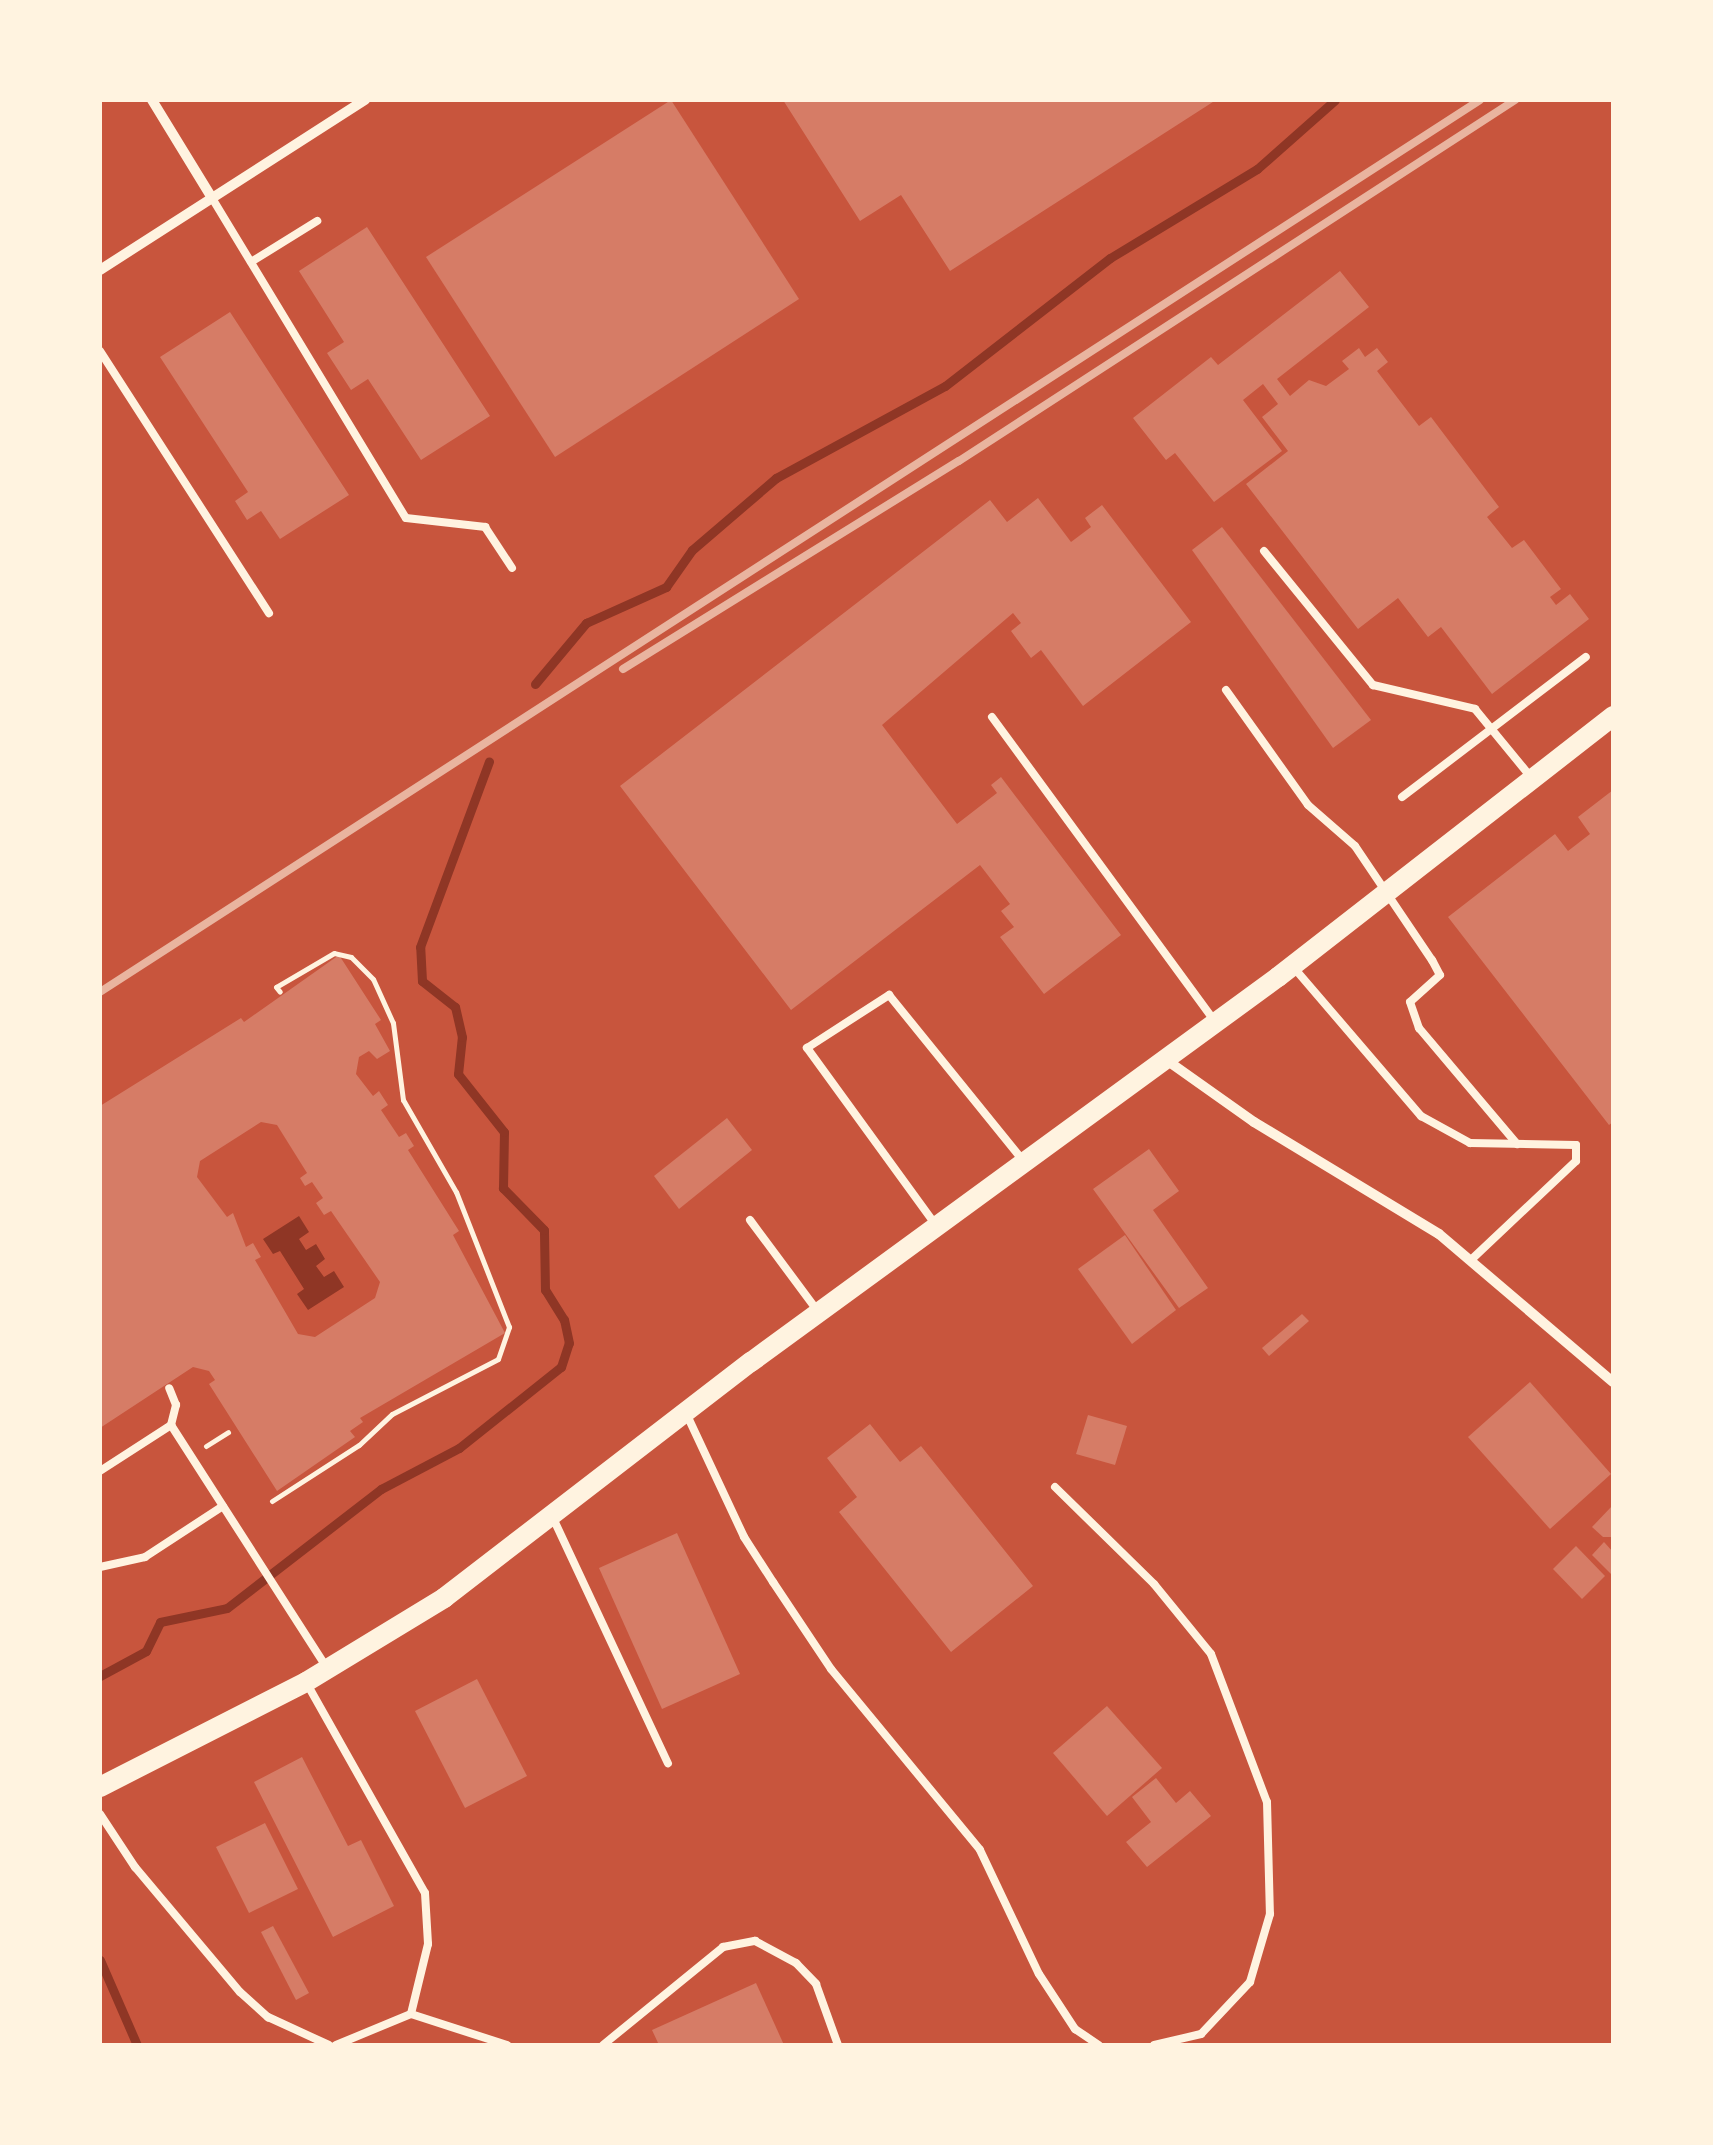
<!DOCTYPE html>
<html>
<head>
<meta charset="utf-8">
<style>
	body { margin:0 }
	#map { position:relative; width:1713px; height:2145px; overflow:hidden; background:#c8553d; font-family:"Fira Sans",sans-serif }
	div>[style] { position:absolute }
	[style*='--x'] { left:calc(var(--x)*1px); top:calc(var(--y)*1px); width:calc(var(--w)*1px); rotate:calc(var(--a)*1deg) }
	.water>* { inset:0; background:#8f3625 }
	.stream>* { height:9px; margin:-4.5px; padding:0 4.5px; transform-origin:4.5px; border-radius:4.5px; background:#8f3625 }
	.building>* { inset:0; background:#d67c66 }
	.path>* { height:5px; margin:-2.5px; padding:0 2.5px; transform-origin:2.5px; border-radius:2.5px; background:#fff3e0 }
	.service>* { height:8px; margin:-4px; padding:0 4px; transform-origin:4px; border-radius:4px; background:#fff3e0 }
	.minor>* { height:10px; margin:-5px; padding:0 5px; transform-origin:5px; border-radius:5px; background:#fff3e0 }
	.secondary>* { height:20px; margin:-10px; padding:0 10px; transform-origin:10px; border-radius:10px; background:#fff3e0 }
	.rail>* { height:8px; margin:-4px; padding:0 4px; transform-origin:4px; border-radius:4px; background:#e9b49f }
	span { translate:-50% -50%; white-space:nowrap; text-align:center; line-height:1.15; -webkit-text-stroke:10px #fff3e0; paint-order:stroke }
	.frame { position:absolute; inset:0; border:102px solid #fff3e0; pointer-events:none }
</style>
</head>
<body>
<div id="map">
	<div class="water">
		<div style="clip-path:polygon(299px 1216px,309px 1232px,299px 1239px,306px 1250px,316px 1244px,325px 1259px,316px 1266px,324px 1277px,334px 1271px,344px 1287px,308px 1310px,297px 1294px,304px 1289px,280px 1251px,273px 1254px,263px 1239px)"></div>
	</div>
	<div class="stream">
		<div style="--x:535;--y:684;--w:80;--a:-50.1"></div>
		<div style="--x:586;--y:623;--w:88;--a:-24.2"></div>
		<div style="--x:666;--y:587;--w:45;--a:-54.9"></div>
		<div style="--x:692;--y:550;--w:111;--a:-40.6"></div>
		<div style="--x:776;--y:478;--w:192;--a:-28.6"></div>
		<div style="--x:945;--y:386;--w:209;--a:-37.8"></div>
		<div style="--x:1110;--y:258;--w:172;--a:-31.2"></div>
		<div style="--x:1257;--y:169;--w:104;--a:-41.5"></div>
		<div style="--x:100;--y:1676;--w:52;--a:-28.5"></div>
		<div style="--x:146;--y:1651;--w:32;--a:-64"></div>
		<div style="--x:160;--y:1622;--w:68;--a:-11.8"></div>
		<div style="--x:227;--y:1608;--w:195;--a:-37.7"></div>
		<div style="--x:381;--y:1489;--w:88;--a:-27.7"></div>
		<div style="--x:459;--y:1448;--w:130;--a:-38.5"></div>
		<div style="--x:561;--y:1367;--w:25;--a:-72"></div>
		<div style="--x:569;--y:1343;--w:24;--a:-102"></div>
		<div style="--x:564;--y:1320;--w:36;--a:-122"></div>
		<div style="--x:545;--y:1290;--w:60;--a:-91"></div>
		<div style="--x:544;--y:1230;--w:59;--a:-134.3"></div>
		<div style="--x:503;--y:1188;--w:56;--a:-89"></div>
		<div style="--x:504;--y:1132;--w:74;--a:-128.4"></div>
		<div style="--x:458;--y:1074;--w:37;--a:-84"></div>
		<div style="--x:462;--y:1037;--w:31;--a:-103"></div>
		<div style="--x:455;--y:1007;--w:42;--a:-141.8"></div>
		<div style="--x:422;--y:981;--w:34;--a:-93"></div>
		<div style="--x:420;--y:947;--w:198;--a:-69.6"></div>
		<div style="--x:100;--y:1960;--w:93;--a:66.5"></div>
	</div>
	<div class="building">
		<div style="clip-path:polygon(671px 100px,799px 299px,555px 457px,426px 257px)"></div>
		<div style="clip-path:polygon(783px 100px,1216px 100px,950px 271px,901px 195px,860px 221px)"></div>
		<div style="clip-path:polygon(367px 227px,490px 416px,421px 460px,368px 379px,351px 390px,327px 353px,344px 342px,299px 271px)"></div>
		<div style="clip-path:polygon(1340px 271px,1369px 307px,1277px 379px,1290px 396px,1309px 380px,1326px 386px,1349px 369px,1342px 361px,1359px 348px,1365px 357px,1377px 348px,1388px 362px,1377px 371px,1419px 426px,1431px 417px,1499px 507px,1487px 517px,1512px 548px,1524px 540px,1561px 589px,1550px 597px,1556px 605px,1570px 594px,1589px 619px,1492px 694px,1441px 627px,1428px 637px,1398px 598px,1358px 629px,1246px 484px,1288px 451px,1262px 417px,1278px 404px,1263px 384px,1243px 400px,1282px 451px,1214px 502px,1175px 453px,1166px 460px,1133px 418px,1211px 357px,1218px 365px)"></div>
		<div style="clip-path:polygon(230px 312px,349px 495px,280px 539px,261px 511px,247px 520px,235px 501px,248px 492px,160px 357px)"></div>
		<div style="clip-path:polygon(1038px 498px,1071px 542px,1091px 527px,1085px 518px,1102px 505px,1191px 622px,1083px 706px,1041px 650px,1031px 658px,1011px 631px,1021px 623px,1013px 613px,882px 725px,957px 824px,997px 793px,991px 785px,1001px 777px,1121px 935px,1044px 994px,1000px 937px,1014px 927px,1001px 911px,1010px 904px,980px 865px,791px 1010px,620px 786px,990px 500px,1007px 522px)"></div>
		<div style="clip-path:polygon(1222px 527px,1371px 720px,1333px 748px,1192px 550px)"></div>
		<div style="clip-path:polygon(1613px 790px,1613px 1122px,1609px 1125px,1448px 917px,1555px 834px,1568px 851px,1590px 834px,1578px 817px)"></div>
		<div style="clip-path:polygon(evenodd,339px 955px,381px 1020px,375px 1024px,390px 1051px,377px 1059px,369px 1051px,359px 1057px,356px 1074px,373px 1096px,379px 1091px,388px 1105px,381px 1110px,399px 1137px,406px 1133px,414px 1146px,408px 1150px,459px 1231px,453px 1235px,505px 1333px,360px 1418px,363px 1422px,350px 1431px,355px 1437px,277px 1491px,209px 1384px,215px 1380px,209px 1371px,193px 1367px,100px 1428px,100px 1106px,241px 1018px,244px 1022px,339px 955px,261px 1122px,277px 1125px,307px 1173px,300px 1178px,305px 1186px,312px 1182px,323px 1198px,316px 1203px,324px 1215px,331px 1211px,380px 1282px,375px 1298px,315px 1337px,298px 1334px,255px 1260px,261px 1257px,253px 1243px,246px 1247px,233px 1213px,227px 1217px,197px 1177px,200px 1161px,261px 1122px)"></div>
		<div style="clip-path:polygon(727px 1118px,752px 1150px,679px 1209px,654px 1176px)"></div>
		<div style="clip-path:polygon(1149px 1149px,1179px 1191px,1153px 1210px,1208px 1288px,1179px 1308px,1093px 1189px)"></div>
		<div style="clip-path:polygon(1125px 1235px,1176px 1310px,1132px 1344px,1078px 1269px)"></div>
		<div style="clip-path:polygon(1302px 1314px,1309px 1321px,1269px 1356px,1262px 1348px)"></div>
		<div style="clip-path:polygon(1530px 1382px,1611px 1474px,1550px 1529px,1468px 1437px)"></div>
		<div style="clip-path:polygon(1088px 1415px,1127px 1426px,1115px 1465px,1076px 1454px)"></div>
		<div style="clip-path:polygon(870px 1424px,900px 1462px,921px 1446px,1033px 1586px,951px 1652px,839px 1512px,857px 1497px,827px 1458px)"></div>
		<div style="clip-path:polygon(1613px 1505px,1613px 1537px,1603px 1537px,1592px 1527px)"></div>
		<div style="clip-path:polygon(677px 1533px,740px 1674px,662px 1709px,599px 1568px)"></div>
		<div style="clip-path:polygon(1604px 1542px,1613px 1552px,1613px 1576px,1592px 1555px)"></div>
		<div style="clip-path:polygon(1576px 1546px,1605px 1576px,1582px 1599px,1553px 1569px)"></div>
		<div style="clip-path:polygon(477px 1679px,527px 1776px,465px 1808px,415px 1711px)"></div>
		<div style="clip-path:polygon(1107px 1706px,1162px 1768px,1107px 1816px,1053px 1753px)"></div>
		<div style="clip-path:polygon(302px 1757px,348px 1846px,361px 1840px,394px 1906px,333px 1937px,254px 1782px)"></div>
		<div style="clip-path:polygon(1156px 1778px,1176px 1803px,1190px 1791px,1211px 1816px,1147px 1867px,1126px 1842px,1151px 1822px,1132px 1797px)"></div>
		<div style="clip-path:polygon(265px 1823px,298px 1889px,249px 1913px,216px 1847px)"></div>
		<div style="clip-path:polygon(273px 1926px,309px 1993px,296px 2000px,261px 1932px)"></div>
		<div style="clip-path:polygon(756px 1983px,784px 2045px,659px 2045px,652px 2030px)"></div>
	</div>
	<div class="path">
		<div style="--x:206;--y:1446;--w:26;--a:-32"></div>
		<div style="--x:272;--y:1501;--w:103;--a:-32.8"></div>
		<div style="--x:359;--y:1445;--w:45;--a:-43.2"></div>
		<div style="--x:392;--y:1414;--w:119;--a:-27.4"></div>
		<div style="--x:498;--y:1359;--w:34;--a:-71"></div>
		<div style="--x:509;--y:1327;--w:145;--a:-111.4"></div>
		<div style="--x:456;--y:1192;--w:106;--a:-119.9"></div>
		<div style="--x:403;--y:1100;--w:78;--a:-97.4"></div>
		<div style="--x:393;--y:1023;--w:48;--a:-114.4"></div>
		<div style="--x:373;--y:979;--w:31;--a:-135"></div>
		<div style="--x:351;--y:957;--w:17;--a:-167"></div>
		<div style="--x:334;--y:953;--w:67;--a:149.6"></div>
		<div style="--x:276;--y:987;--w:6;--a:51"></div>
	</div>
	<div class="service">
		<div style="--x:212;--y:198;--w:374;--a:58.8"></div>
		<div style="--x:406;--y:518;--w:80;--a:6.5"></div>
		<div style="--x:485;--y:527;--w:49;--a:56.6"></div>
		<div style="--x:251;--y:262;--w:78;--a:-31.8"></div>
		<div style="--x:100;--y:351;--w:312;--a:57.2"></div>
		<div style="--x:1264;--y:551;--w:173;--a:50.9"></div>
		<div style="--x:1373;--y:685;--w:105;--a:13.2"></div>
		<div style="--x:1475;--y:709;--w:87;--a:50.6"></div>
		<div style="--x:1226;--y:690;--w:141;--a:54.5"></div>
		<div style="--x:1308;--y:805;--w:62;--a:41.1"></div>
		<div style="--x:1355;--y:846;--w:138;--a:56"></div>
		<div style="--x:1432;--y:960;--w:17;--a:62"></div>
		<div style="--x:1440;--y:975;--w:40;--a:138"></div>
		<div style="--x:1410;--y:1002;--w:28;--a:71"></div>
		<div style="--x:1419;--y:1028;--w:152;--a:49.8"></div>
		<div style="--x:992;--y:717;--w:378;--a:53.8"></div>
		<div style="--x:1402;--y:797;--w:231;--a:-37.3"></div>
		<div style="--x:1295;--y:969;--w:194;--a:49.4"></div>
		<div style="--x:1421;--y:1116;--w:56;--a:28.9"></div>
		<div style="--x:1470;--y:1143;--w:106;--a:1.1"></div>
		<div style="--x:1576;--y:1145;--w:16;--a:90"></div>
		<div style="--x:1576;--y:1161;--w:144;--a:136.7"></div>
		<div style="--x:750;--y:1220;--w:111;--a:53.4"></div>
		<div style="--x:935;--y:1224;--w:218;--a:-126"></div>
		<div style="--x:807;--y:1048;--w:98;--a:-32.9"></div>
		<div style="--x:889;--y:995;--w:211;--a:51"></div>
		<div style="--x:686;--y:1413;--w:137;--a:64.9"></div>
		<div style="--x:744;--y:1537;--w:54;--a:57.2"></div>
		<div style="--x:773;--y:1582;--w:105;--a:56.3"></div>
		<div style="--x:831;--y:1669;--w:234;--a:50.5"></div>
		<div style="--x:980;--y:1850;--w:137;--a:64.6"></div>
		<div style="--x:1039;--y:1974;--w:66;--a:56.8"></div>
		<div style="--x:1075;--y:2029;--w:29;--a:34"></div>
		<div style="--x:171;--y:1425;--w:285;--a:57.3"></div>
		<div style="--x:100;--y:1471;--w:85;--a:-32.9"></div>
		<div style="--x:171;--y:1425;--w:21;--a:-76"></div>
		<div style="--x:176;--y:1405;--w:18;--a:-112"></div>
		<div style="--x:1055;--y:1487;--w:139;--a:44.4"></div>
		<div style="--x:1154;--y:1584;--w:90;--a:50.8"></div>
		<div style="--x:1211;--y:1654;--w:158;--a:69.3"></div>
		<div style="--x:1267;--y:1802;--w:112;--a:88.5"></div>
		<div style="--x:1270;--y:1914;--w:71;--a:106.4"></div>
		<div style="--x:1250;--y:1982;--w:71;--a:133.3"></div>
		<div style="--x:1201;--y:2034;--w:48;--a:166.8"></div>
		<div style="--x:553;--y:1518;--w:271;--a:64.9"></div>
		<div style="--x:100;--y:1567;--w:46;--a:-12.5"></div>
		<div style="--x:145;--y:1557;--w:93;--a:-33.2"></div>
		<div style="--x:306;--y:1682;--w:242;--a:60.6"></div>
		<div style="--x:425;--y:1893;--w:51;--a:86.6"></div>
		<div style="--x:428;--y:1944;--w:72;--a:103.7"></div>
		<div style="--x:100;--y:1814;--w:64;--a:56.6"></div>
		<div style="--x:135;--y:1867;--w:163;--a:50"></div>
		<div style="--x:240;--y:1992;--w:38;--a:42"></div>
		<div style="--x:268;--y:2017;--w:67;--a:24.7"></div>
		<div style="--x:336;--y:2045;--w:81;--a:-22.5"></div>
		<div style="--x:411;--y:2014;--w:101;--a:17.9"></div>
		<div style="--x:603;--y:2045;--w:155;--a:-39.2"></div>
		<div style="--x:723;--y:1947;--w:33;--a:-11"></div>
		<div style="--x:755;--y:1941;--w:47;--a:28.2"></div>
		<div style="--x:796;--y:1963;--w:29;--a:46"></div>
		<div style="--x:816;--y:1984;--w:65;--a:70.2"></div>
	</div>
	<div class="minor">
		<div style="--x:152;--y:100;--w:115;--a:58.5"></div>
		<div style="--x:100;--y:270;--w:315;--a:-32.7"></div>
		<div style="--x:1165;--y:1059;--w:109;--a:35.3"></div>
		<div style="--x:1254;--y:1122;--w:216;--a:31.2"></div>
		<div style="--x:1439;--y:1234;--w:228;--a:40.4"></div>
	</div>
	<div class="secondary">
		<div style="--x:100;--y:1787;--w:231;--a:-27"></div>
		<div style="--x:306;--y:1682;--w:162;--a:-31.3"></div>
		<div style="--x:444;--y:1598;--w:387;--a:-37.6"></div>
		<div style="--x:751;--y:1362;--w:653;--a:-36.15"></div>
		<div style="--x:1278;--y:977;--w:425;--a:-37.9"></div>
	</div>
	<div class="rail">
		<div style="--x:623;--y:669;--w:395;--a:-31.8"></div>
		<div style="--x:959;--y:461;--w:663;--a:-32.99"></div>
		<div style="--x:100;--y:992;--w:1643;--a:-32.88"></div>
	</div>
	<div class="frame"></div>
</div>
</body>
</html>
